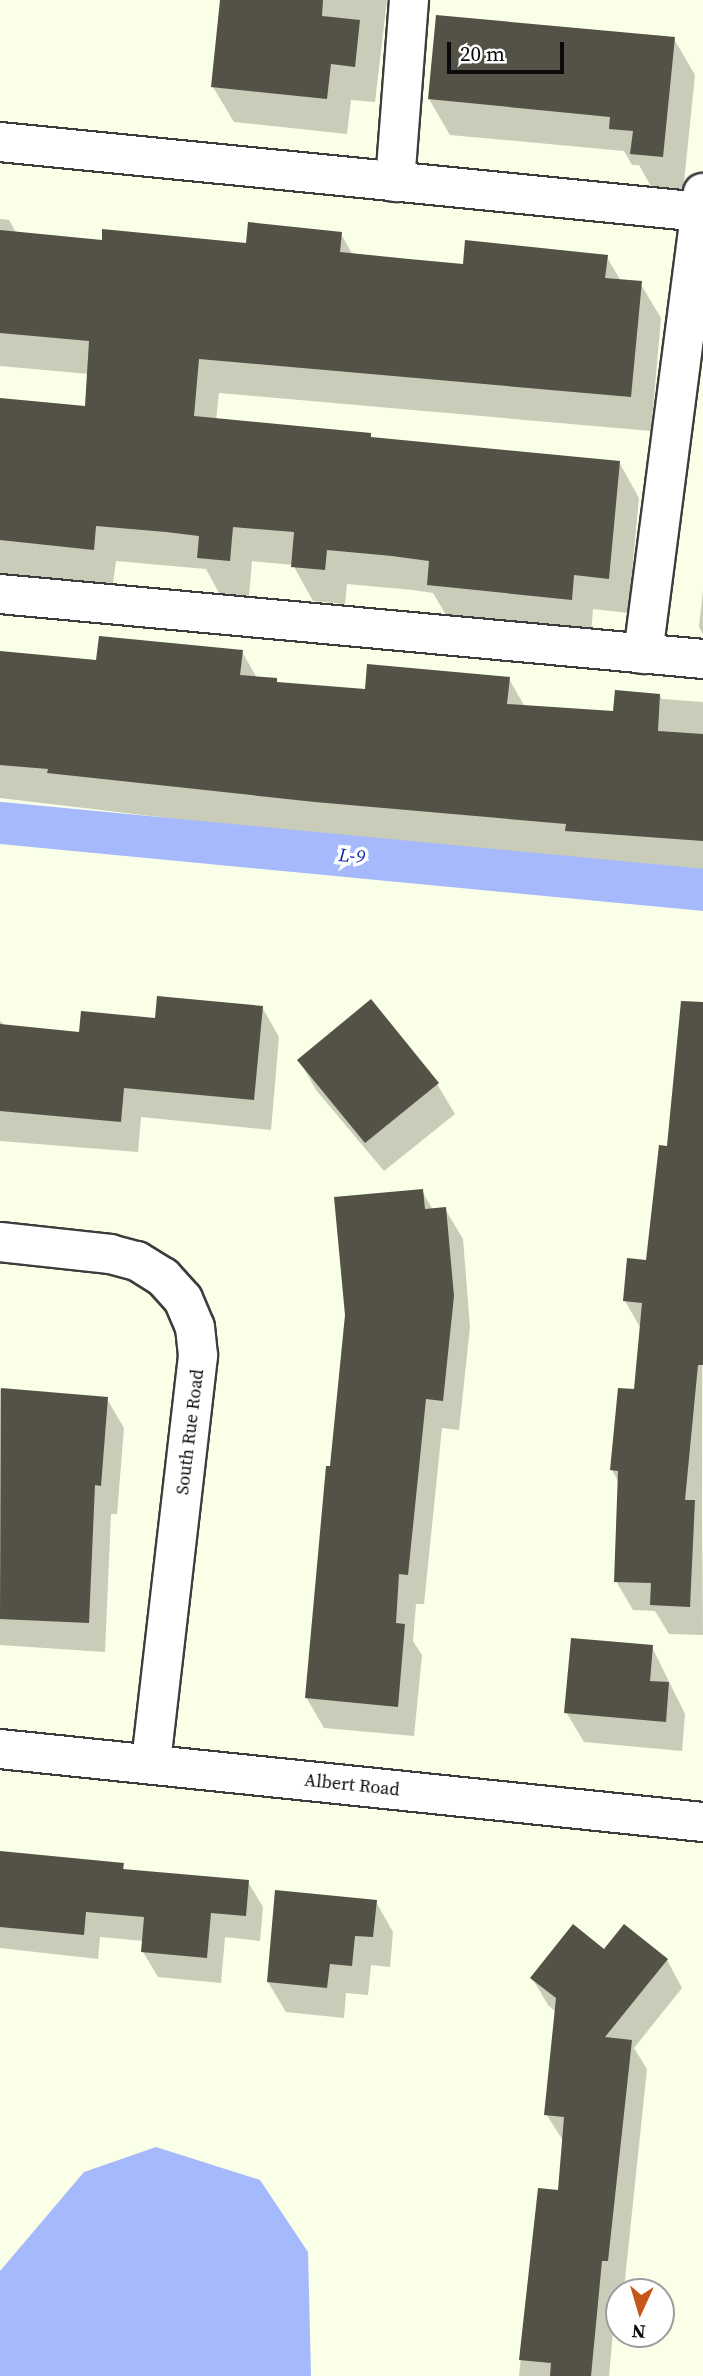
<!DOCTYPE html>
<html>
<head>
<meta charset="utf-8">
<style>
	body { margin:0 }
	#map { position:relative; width:703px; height:2376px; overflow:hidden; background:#faffe8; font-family:"Source Serif 4",serif }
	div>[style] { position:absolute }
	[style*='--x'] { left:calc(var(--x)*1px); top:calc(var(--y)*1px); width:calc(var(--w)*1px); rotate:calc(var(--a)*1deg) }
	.water>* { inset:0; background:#a6b9fc }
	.shadow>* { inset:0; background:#0003 }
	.canal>* { height:42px; margin:-21px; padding:0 21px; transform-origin:21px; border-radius:21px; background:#a6b9fc }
	.building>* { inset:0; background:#545146 }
	.roads { filter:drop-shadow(2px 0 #3d3d3d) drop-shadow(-2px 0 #3d3d3d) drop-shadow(0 2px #3d3d3d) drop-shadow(0 -2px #3d3d3d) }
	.minor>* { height:38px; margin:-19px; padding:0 19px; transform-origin:19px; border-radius:19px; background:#fff }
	span { translate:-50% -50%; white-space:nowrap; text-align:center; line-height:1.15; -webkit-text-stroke:7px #fff; paint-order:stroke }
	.street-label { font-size:18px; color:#0a0a0a }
	.water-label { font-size:19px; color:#0a21a6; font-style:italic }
	.north { position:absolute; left:605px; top:2278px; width:70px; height:70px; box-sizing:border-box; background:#fff; border:2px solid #9d9d9d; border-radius:50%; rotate:184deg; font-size:19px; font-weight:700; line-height:28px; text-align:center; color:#0a0a0a }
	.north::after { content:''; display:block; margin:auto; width:24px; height:32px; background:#c65617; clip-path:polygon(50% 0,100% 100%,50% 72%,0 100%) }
	.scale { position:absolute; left:447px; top:42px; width:117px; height:32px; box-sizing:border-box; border:4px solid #0a0a0a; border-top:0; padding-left:9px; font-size:21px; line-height:24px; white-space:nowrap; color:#0a0a0a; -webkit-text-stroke:5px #fff; paint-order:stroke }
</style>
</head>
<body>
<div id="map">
	<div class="water">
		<div style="clip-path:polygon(156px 2147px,260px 2180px,308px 2252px,311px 2376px,0 2376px,0 2271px,84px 2172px)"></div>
	</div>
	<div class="shadow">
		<div style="clip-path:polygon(222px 0,387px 0,375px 102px,351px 100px,347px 134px,234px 122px,213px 87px)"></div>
		<div style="clip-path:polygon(674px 39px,695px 75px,683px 192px,653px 190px,639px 165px,632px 165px,624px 151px,450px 135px,429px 99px)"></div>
		<div style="clip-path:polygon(0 219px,9px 220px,17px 234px,103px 242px,248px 245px,341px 234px,353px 255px,464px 266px,606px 256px,621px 281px,640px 283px,661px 318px,651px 431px,219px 393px,216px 420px,370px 435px,373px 439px,619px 462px,639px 498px,628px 613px,593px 609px,591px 635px,449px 620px,433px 593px,413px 590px,347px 584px,345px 604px,313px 601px,293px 565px,252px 561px,249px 596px,219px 593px,206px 569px,116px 561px,113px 584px,0 573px,0 400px,86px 408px,89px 374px,0 366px)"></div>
		<div style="clip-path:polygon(703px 590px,703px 634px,699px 627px)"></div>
		<div style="clip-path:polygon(242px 652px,257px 678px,276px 680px,278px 684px,366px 690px,509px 679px,525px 707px,615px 713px,659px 695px,662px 699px,703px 702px,703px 875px,588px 866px,583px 859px,337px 838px,0 798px,0 653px,98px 662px)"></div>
		<div style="clip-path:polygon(262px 1007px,279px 1037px,271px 1130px,141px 1117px,138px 1152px,0 1141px,0 1021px,7px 1027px,81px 1033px)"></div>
		<div style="clip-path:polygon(703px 1027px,702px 1516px,703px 1635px,669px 1634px,655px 1611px,633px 1610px,616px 1581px,619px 1483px,612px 1470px,636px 1391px,641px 1329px,625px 1301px,647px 1261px,668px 1148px)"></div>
		<div style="clip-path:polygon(299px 1060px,437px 1084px,455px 1114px,384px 1171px,316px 1090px)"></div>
		<div style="clip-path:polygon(422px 1191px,433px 1210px,445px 1209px,463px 1239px,470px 1327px,459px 1430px,442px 1428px,424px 1604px,416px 1604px,413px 1641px,422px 1655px,414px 1736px,324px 1728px,306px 1697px,331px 1468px)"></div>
		<div style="clip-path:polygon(0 1389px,107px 1399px,124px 1428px,117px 1514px,111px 1514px,105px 1652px,0 1645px)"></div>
		<div style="clip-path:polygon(652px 1647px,685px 1714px,682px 1751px,584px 1742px,566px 1712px)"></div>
		<div style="clip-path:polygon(0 1853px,122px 1865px,126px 1871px,248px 1882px,263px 1907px,260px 1941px,225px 1937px,221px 1983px,158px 1977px,143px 1952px,144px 1941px,100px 1937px,98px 1959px,0 1948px)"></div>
		<div style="clip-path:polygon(376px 1902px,393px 1932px,390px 1967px,371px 1965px,368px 1995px,346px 1993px,344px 2018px,286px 2012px,268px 1982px)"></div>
		<div style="clip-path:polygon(605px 1951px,667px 1960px,682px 1988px,634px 2048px,647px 2069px,624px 2289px,617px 2288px,609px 2376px,519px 2376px,539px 2190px,560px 2192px,564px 2142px,546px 2114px,556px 2012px,548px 2005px,532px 1978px)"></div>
	</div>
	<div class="canal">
		<div style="--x:0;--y:823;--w:706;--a:5.44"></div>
	</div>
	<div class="building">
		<div style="clip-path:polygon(220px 0,323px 0,322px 16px,360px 20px,355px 67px,331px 64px,327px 99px,211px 87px)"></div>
		<div style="clip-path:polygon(436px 15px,675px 37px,663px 157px,630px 154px,633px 131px,609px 129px,610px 117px,428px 99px)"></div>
		<div style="clip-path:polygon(248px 222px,342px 232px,340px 252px,409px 259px,463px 264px,465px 240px,608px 255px,605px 278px,642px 281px,631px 397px,199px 359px,194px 416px,371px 433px,371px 437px,620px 461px,609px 579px,574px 575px,572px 600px,427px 585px,429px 561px,392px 556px,327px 550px,325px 570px,291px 567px,294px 532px,233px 527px,230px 561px,197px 558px,199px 536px,166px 532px,96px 526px,94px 550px,0 540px,0 398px,85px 406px,89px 341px,0 333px,0 230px,102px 240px,102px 229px,246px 243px)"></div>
		<div style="clip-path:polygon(99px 636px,243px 650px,240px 675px,277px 678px,277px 682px,365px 689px,367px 664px,510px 677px,507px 704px,613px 711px,615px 690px,660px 694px,658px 731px,703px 734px,703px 841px,565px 831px,566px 824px,315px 802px,47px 773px,48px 769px,0 765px,0 651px,96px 660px)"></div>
		<div style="clip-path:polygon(157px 996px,263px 1006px,254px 1100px,124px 1088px,121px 1122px,0 1111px,0 1024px,79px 1032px,81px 1011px,155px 1018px)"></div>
		<div style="clip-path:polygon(371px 999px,439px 1083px,365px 1143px,297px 1060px)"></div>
		<div style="clip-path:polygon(681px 1001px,703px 1002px,703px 1365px,698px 1365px,685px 1500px,695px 1500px,690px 1607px,650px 1605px,651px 1583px,614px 1582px,618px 1471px,610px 1470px,618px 1388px,634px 1389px,642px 1303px,623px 1301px,627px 1258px,646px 1260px,659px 1145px,667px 1146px)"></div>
		<div style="clip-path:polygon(423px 1189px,425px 1209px,446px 1207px,454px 1296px,443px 1401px,426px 1399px,408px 1575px,399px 1574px,396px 1623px,405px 1624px,398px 1707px,305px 1698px,326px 1466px,330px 1466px,345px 1315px,334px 1197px)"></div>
		<div style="clip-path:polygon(1px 1388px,108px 1397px,101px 1486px,95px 1485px,89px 1623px,0 1619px)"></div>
		<div style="clip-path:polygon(571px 1638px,653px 1645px,650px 1681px,669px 1682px,666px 1722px,564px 1713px)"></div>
		<div style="clip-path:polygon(0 1851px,124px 1863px,123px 1869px,249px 1880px,246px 1916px,211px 1913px,207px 1958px,141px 1952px,144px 1917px,86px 1912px,84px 1935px,0 1927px)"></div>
		<div style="clip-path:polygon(275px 1890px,377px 1900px,373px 1937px,355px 1936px,352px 1966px,330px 1964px,327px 1988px,267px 1982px)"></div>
		<div style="clip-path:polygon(573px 1924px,604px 1949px,624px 1924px,668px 1959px,605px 2037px,632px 2040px,608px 2261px,602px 2261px,591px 2376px,550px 2376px,551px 2363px,519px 2360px,538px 2188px,558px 2190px,564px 2117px,544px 2115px,556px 1998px,530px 1978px)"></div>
	</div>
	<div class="roads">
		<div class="minor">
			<div style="--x:0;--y:142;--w:704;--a:5.7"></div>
			<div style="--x:395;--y:182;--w:183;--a:-85.6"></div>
			<div style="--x:0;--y:594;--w:706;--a:5.28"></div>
			<div style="--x:643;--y:654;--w:465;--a:-82.6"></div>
			<div style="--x:0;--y:1242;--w:111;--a:6.2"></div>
			<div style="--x:110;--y:1254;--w:28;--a:15"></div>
			<div style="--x:137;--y:1261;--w:31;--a:32"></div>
			<div style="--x:163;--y:1277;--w:30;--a:48"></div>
			<div style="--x:183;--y:1299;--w:30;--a:67"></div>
			<div style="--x:195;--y:1327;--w:29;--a:84"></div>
			<div style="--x:198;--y:1356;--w:411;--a:96.6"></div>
			<div style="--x:0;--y:1749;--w:707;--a:5.93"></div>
		</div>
	</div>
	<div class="street-label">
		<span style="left:190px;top:1432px;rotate:-83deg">South Rue Road</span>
		<span style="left:352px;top:1785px;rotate:6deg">Albert Road</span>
	</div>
	<div class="water-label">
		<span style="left:352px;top:856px;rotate:5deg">L-9</span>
	</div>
	<div class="north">N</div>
	<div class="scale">20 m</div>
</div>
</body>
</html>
